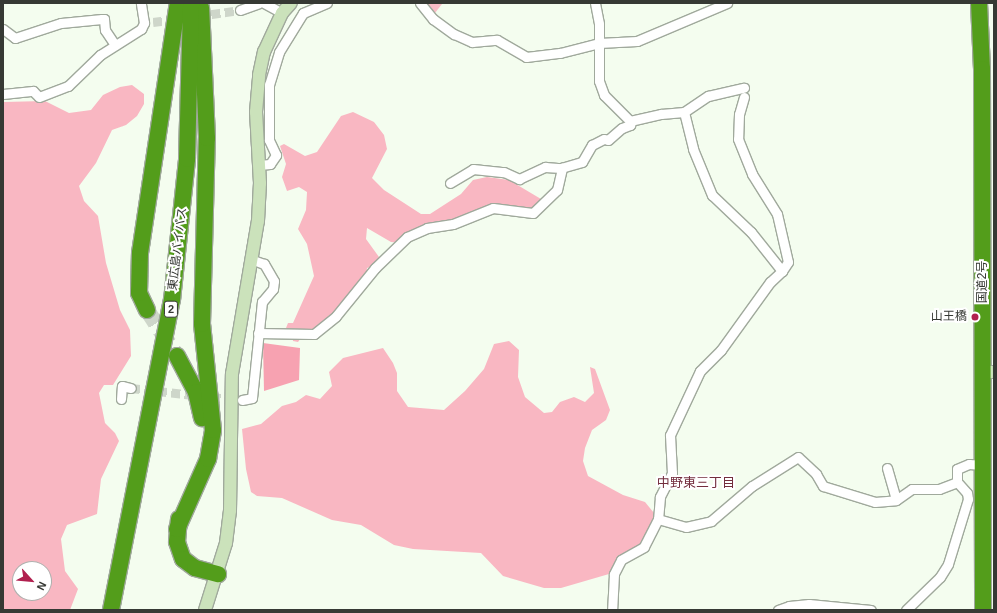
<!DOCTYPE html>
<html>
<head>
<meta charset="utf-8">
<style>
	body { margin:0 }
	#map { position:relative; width:997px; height:613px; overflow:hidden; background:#f4fdef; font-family:Helvetica,"Noto Sans JP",sans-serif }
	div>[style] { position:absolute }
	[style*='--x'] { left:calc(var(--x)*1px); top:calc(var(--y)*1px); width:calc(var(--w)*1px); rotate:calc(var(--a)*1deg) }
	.green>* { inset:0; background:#fabdc7 }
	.forest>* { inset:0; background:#f9b7c2 }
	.water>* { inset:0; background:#f7a2b1 }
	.street-tunnel>* { height:9px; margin-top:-4.5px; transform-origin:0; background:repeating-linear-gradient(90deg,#ced6ca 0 9px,transparent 0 13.5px) }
	.highway-tunnel>* { height:16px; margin-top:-8px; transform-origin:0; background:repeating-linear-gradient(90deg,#ced6ca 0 16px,transparent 0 24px) }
	.roads { filter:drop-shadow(1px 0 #a0a99c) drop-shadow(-1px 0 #a0a99c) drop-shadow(0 1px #a0a99c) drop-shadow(0 -1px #a0a99c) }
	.street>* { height:9px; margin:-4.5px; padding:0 4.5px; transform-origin:4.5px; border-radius:4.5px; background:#fff }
	.secondary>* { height:12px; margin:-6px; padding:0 6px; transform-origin:6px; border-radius:6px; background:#cbe2bb }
	.highway>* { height:16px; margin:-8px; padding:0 8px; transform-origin:8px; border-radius:8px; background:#539d1b }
	.dots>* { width:11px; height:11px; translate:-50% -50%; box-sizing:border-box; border:2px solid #fff; border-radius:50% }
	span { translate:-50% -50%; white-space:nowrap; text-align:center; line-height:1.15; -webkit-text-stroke:4px #fff; paint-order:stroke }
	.shield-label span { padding:1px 3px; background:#fff; border:1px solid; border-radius:3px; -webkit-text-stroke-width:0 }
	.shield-label { font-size:11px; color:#363934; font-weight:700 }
	.street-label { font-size:12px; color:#363934 }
	.poi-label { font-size:12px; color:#363934 }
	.right { translate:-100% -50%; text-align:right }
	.neighbourhood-label { font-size:13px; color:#732d3d }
	.frame { position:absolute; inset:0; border:4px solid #363934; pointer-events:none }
	.north { position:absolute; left:12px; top:561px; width:40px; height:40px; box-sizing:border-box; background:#fff; border:1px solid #afb0ae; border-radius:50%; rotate:117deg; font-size:11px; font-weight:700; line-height:16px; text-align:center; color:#363934 }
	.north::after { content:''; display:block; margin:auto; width:14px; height:18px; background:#b1204f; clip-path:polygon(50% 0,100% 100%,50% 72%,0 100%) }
</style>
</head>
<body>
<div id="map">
	<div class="green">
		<div style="clip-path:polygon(423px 3px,440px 3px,442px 4px,435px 13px)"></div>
	</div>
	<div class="forest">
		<div style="clip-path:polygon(evenodd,132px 85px,144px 94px,144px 104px,137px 116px,126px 125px,112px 130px,96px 163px,79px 186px,84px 201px,98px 216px,106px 263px,120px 310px,130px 330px,131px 356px,113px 385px,104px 385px,99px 393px,105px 423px,115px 433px,119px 441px,101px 479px,97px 514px,67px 525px,61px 539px,65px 571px,78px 589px,70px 610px,3px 610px,3px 102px,45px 101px,69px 113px,91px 110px,103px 95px,120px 87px,132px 85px,20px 569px,44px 569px,44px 593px,20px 593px,20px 569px)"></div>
		<div style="clip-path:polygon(353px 112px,374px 122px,384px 135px,387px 149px,372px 178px,384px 190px,421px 214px,430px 214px,461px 194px,473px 180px,487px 177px,509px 180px,541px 199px,538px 206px,530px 211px,486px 206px,402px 243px,391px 242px,367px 228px,366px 239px,379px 257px,377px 265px,367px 268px,366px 278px,326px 330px,318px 337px,303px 335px,298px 342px,293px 341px,292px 334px,286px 328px,288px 323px,293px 323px,314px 276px,307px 244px,298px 229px,306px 210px,307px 192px,299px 187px,287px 191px,282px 177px,286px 164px,280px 146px,284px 144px,305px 156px,317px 152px,341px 116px)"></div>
		<div style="clip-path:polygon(509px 341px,519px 350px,518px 377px,525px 397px,544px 413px,552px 412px,560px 402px,574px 397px,585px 402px,594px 393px,590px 367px,595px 369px,610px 410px,606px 420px,592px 430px,585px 448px,583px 461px,588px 476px,623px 495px,645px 502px,654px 513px,654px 531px,647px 541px,617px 562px,609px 574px,561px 588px,544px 588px,503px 576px,481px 553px,413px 549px,394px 545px,361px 525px,332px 520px,282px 498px,257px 496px,251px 492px,246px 469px,242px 429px,261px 424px,282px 406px,296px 402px,306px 395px,320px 399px,332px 386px,329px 372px,343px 358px,383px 348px,393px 363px,397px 373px,397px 391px,408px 407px,444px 410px,465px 391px,484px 369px,494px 344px)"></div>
	</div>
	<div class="water">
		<div style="clip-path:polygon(263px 343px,300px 348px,299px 380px,264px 391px)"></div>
	</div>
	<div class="street-tunnel">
		<div style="--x:198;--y:16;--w:42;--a:-8.1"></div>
		<div style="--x:153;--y:22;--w:26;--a:-7"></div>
		<div style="--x:131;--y:388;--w:108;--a:6.4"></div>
	</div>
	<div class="highway-tunnel">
		<div style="--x:147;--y:310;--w:55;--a:56.9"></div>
	</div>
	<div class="roads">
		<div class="street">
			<div style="--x:264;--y:3;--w:21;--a:29"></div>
			<div style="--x:420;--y:3;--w:21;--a:51"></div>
			<div style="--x:433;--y:19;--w:26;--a:36"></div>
			<div style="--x:454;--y:34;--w:20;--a:24"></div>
			<div style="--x:472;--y:42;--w:25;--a:-5"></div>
			<div style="--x:497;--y:40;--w:34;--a:30"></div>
			<div style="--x:526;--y:57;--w:34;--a:-7"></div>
			<div style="--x:560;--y:53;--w:40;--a:-14.4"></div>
			<div style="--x:599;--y:43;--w:38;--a:-3"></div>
			<div style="--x:637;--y:41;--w:98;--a:-22.9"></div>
			<div style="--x:595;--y:3;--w:21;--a:79"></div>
			<div style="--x:599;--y:24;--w:57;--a:90"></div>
			<div style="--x:599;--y:81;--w:15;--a:70"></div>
			<div style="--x:604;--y:95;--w:37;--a:45"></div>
			<div style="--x:630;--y:121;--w:32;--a:-13"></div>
			<div style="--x:661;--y:114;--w:23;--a:-5"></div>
			<div style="--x:684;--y:112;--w:38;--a:76"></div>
			<div style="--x:693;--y:149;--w:50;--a:67.6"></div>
			<div style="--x:712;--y:195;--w:54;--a:43.5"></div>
			<div style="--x:751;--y:232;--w:50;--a:51.5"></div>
			<div style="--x:782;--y:271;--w:16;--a:137"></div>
			<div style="--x:770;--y:282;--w:84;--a:125.8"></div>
			<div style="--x:721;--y:350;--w:30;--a:135"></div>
			<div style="--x:700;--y:371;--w:71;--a:115.1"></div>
			<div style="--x:670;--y:435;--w:38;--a:87"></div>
			<div style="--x:672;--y:473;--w:27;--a:117"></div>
			<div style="--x:660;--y:497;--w:22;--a:95"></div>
			<div style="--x:658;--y:519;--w:31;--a:117"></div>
			<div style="--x:644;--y:547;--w:26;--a:151"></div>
			<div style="--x:621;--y:560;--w:16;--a:117"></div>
			<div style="--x:614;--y:574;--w:36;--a:93"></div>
			<div style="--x:240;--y:10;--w:20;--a:-20"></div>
			<div style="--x:3;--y:29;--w:15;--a:37"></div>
			<div style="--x:15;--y:38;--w:48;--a:-18.1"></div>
			<div style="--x:61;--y:23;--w:41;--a:-5.6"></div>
			<div style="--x:102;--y:19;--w:2;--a:0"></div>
			<div style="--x:104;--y:19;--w:11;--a:85"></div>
			<div style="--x:105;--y:30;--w:18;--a:56"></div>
			<div style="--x:3;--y:94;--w:30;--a:-6"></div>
			<div style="--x:33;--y:91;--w:8;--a:45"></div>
			<div style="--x:39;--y:97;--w:31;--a:-21"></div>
			<div style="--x:68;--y:86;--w:45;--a:-44.1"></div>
			<div style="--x:100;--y:55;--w:49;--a:-32.4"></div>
			<div style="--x:141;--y:29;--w:7;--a:-63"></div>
			<div style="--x:144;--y:23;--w:20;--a:-99"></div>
			<div style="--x:744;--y:97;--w:18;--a:106"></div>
			<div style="--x:739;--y:114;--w:25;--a:92"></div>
			<div style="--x:738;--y:139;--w:38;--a:68"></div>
			<div style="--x:752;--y:174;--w:47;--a:58"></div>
			<div style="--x:777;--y:214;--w:49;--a:77.1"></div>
			<div style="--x:788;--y:262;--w:11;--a:124"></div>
			<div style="--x:684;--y:112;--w:29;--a:-34"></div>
			<div style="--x:708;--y:96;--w:37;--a:-13"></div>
			<div style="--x:259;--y:165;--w:11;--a:-5"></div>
			<div style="--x:270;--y:164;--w:11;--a:-56"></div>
			<div style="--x:276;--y:155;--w:17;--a:-115"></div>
			<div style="--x:269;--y:140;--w:55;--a:-90"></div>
			<div style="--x:269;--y:85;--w:34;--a:-73"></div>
			<div style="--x:279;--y:52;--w:46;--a:-58.4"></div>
			<div style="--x:303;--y:13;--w:26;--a:-23"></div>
			<div style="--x:450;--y:183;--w:27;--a:-31"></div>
			<div style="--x:473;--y:169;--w:31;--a:6"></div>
			<div style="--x:504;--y:172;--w:17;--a:25"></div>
			<div style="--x:519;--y:179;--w:29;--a:-25"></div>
			<div style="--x:545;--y:167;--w:16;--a:4"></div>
			<div style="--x:561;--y:168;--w:22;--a:-16"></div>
			<div style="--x:582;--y:162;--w:20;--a:-60"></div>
			<div style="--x:592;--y:145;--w:13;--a:-27"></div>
			<div style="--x:604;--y:139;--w:4;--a:14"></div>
			<div style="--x:608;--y:140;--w:18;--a:-41"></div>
			<div style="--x:622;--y:128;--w:9;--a:-21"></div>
			<div style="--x:630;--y:125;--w:4;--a:-90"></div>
			<div style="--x:258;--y:333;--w:56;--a:1"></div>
			<div style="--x:314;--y:334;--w:28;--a:-39"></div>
			<div style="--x:336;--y:316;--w:62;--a:-50.9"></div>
			<div style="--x:375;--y:268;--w:45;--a:-44.1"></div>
			<div style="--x:407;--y:237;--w:22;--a:-24"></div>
			<div style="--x:427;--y:228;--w:26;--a:-9"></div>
			<div style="--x:453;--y:224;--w:43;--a:-21.8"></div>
			<div style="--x:493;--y:208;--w:40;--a:7.1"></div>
			<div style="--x:533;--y:213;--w:33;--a:-44"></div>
			<div style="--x:557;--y:190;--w:23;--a:-77"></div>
			<div style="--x:121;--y:399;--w:13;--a:-86"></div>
			<div style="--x:122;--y:386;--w:9;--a:13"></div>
			<div style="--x:242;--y:400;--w:10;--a:-11"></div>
			<div style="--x:252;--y:398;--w:97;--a:-84.1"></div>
			<div style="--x:262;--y:302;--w:17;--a:-50"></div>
			<div style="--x:273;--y:289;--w:8;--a:-83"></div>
			<div style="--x:274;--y:281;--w:20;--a:-120"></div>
			<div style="--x:264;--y:264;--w:12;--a:-160"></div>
			<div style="--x:887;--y:468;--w:33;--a:74"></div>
			<div style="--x:658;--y:519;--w:29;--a:16"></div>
			<div style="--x:686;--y:527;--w:26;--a:-13"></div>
			<div style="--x:711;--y:521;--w:54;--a:-40.5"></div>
			<div style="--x:752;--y:486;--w:54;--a:-32.2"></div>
			<div style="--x:798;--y:457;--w:25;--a:43"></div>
			<div style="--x:816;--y:474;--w:14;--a:60"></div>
			<div style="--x:823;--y:486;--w:54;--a:17.1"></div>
			<div style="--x:875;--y:502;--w:21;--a:-5"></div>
			<div style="--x:896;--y:500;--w:19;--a:-35"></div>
			<div style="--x:912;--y:489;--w:27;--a:0"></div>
			<div style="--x:939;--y:489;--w:19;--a:-21"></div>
			<div style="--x:778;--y:610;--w:12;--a:-20"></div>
			<div style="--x:789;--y:606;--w:20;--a:-6"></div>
			<div style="--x:809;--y:604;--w:62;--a:5.5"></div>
			<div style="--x:906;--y:610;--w:47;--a:-44.1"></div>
			<div style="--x:940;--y:577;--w:15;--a:-58"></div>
			<div style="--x:948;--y:564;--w:68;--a:-72.9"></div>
			<div style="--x:968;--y:499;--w:6;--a:-99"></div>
			<div style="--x:967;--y:493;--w:15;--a:-132"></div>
			<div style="--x:957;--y:482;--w:13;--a:-90"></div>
			<div style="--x:957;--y:469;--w:13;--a:-23"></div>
			<div style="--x:969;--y:464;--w:14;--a:4"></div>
		</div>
		<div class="secondary">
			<div style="--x:983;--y:372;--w:11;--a:0"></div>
			<div style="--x:205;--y:610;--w:70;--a:-72.6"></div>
			<div style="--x:226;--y:543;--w:32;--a:-83"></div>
			<div style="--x:230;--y:511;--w:137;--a:-89.2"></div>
			<div style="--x:232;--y:374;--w:155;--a:-80.4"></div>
			<div style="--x:258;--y:221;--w:38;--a:-87"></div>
			<div style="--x:260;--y:183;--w:71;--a:-93.2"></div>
			<div style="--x:256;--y:112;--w:37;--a:-85"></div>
			<div style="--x:259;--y:75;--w:24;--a:-78"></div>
			<div style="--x:264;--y:52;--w:43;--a:-65.2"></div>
			<div style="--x:282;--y:13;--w:13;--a:-48"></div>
		</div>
		<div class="highway">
			<div style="--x:979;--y:3;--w:66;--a:87.4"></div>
			<div style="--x:982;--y:69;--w:541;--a:89.89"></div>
			<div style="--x:147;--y:310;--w:19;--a:-115"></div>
			<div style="--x:139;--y:293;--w:40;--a:-88.6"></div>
			<div style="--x:140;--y:253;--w:253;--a:-81.4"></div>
			<div style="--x:177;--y:356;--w:41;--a:62.2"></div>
			<div style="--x:196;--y:392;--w:27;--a:77"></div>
			<div style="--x:179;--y:519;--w:23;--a:95"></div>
			<div style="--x:177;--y:542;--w:18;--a:71"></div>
			<div style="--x:183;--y:559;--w:15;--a:37"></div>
			<div style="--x:195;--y:568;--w:24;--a:15"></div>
			<div style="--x:177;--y:529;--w:77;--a:-66.1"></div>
			<div style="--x:208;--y:459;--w:29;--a:-80"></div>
			<div style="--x:213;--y:430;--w:107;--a:-95.9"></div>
			<div style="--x:202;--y:324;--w:186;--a:-88.5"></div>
			<div style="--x:207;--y:138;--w:130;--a:-92.6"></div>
			<div style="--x:111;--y:610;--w:316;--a:-78.9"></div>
			<div style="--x:172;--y:300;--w:142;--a:-83.9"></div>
			<div style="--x:187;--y:159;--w:156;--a:-88.5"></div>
		</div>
	</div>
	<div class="dots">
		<div style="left:975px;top:317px;background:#b1204f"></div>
	</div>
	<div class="shield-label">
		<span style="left:171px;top:309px">2</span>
	</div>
	<div class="street-label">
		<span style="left:178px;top:249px;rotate:-83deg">東広島バイパス</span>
		<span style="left:983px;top:282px;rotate:-90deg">国道2号</span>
	</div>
	<div class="poi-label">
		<span class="right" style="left:967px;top:317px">山王橋</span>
	</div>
	<div class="neighbourhood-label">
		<span style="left:696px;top:483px">中野東三丁目</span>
	</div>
	<div class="frame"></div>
	<div class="north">N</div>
</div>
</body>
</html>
